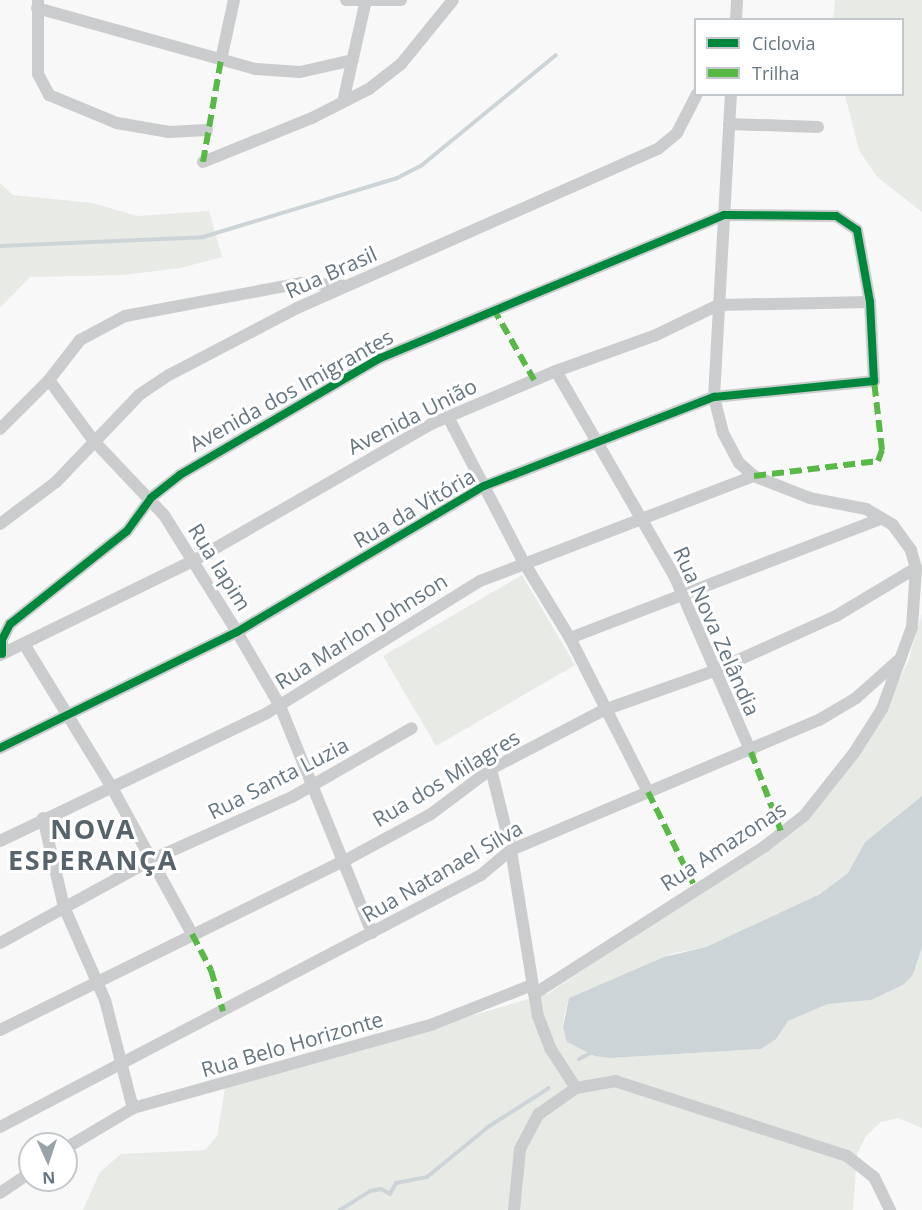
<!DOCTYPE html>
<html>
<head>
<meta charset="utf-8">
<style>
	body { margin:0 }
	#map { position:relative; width:922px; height:1210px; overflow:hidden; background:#f8f8f8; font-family:"Open Sans",sans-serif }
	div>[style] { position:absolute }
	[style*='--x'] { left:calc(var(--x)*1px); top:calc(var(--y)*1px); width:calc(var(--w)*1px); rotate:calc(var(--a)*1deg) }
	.green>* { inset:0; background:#e8eae6 }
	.water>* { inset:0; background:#ccd4d7 }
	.stream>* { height:4px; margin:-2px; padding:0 2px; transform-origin:2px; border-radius:2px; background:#ccd4d7 }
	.minor>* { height:12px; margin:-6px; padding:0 6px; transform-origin:6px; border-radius:6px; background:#cbcccd }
	.quiet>* { height:6px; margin-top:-3px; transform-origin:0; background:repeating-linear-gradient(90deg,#58b947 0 12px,transparent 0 18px) }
	.cycleway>* { height:8px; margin:-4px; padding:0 4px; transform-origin:4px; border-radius:4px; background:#00873e }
	span { translate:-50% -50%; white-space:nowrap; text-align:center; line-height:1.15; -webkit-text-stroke:6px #fff; paint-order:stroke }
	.street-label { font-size:21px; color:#667680 }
	.district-label { font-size:27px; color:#58646c; font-weight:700; letter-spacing:1.5px }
	.legend { position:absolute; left:694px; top:18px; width:210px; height:78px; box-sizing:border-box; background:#fff; border:2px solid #c2c8cc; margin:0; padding:8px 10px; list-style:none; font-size:18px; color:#667680 }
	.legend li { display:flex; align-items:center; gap:12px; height:30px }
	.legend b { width:30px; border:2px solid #c2c8cc }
	.north { position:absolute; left:18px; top:1132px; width:60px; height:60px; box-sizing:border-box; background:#fff; border:2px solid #c2c8cc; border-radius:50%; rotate:177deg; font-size:16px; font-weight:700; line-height:24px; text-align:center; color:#667680 }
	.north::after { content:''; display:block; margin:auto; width:21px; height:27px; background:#99a4aa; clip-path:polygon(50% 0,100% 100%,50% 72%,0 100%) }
</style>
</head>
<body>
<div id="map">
	<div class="green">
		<div style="clip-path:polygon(835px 0,922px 0,922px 212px,877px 177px,859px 150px,845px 95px,902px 94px,902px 20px,833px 19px)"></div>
		<div style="clip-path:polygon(0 183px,13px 195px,93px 203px,137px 216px,209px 211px,222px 257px,180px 268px,123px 275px,30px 277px,0 308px)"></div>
		<div style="clip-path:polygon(522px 575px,575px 665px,436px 746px,383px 656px)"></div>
		<div style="clip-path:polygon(922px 613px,922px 796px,865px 842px,848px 873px,820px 894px,706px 947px,674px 953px,569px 998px,564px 1016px,563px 1027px,610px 1058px,761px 1049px,788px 1021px,828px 1004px,871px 1000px,903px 985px,913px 975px,922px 947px,922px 1128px,898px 1118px,881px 1122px,866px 1136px,857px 1154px,853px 1210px,83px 1210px,100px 1172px,121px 1154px,205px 1150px,217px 1136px,225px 1088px,549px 993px,797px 824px,893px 692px,908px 662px)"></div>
	</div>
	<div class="water">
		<div style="clip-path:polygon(922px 796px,922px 947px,913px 975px,903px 985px,871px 1000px,828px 1004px,788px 1021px,776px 1039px,761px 1049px,610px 1058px,595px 1056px,567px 1042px,563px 1027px,569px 998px,664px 957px,706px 947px,820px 894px,848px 873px,865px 842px)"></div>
	</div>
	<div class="stream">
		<div style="--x:0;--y:246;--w:203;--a:-2.5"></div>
		<div style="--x:203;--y:237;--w:203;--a:-16.9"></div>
		<div style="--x:397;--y:178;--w:28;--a:-27"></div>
		<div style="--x:422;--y:165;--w:173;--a:-39.4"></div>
		<div style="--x:579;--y:1059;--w:16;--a:-27"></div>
		<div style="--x:340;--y:1210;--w:36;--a:-32"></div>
		<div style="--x:370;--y:1191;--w:11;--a:-10"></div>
		<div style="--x:381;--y:1189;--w:10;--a:29"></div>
		<div style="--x:390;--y:1194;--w:13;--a:-61"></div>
		<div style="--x:396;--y:1183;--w:32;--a:-11"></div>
		<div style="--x:427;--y:1177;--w:79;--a:-39.3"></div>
		<div style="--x:488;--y:1127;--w:72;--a:-32.6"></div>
	</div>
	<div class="minor">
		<div style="--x:346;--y:0;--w:55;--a:0"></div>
		<div style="--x:38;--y:1;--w:73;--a:90"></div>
		<div style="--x:38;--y:74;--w:24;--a:62"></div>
		<div style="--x:49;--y:95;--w:74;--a:22.4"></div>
		<div style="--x:117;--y:123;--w:53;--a:9.8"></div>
		<div style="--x:169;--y:132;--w:38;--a:-3"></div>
		<div style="--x:37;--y:8;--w:227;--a:15.6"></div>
		<div style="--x:256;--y:69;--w:44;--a:3.9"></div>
		<div style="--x:300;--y:72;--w:54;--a:-12.8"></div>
		<div style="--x:736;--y:20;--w:20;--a:-87"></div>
		<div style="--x:221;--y:60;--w:61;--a:-77.8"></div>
		<div style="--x:343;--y:102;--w:105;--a:-77.3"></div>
		<div style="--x:729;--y:124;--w:89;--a:1.9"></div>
		<div style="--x:203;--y:162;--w:118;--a:-22"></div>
		<div style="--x:312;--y:118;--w:64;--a:-27"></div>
		<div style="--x:369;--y:89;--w:41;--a:-38"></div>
		<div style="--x:401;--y:64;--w:82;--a:-50.9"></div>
		<div style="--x:556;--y:371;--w:236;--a:60"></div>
		<div style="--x:674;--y:575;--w:193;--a:66.5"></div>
		<div style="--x:49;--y:380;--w:74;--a:53.7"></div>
		<div style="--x:93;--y:440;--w:103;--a:46.6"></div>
		<div style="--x:164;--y:515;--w:138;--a:58"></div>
		<div style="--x:237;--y:632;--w:86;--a:59.8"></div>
		<div style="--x:280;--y:706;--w:245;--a:67.9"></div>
		<div style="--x:448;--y:417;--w:162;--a:62.5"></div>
		<div style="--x:523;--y:561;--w:90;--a:58.6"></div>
		<div style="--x:570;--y:638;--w:173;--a:63.1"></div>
		<div style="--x:0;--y:429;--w:69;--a:-45"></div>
		<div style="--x:49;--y:380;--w:51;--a:-52.2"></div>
		<div style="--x:80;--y:340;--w:51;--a:-28.1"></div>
		<div style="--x:125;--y:316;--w:180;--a:-10.6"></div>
		<div style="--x:302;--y:283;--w:44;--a:3.9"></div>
		<div style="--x:0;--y:524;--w:70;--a:-36.9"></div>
		<div style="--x:56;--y:482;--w:120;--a:-46.3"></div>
		<div style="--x:139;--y:395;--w:36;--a:-34"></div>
		<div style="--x:169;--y:375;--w:144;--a:-27.6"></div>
		<div style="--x:297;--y:308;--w:394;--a:-23.8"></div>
		<div style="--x:658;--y:149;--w:25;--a:-40"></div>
		<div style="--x:677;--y:133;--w:44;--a:-62.9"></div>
		<div style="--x:570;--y:638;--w:334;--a:-21"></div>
		<div style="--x:24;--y:644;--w:167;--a:58.5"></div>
		<div style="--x:111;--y:786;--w:169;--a:61.3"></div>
		<div style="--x:0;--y:655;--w:215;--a:-26"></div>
		<div style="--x:193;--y:561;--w:275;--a:-29.9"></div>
		<div style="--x:431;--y:424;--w:136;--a:-23"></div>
		<div style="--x:556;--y:371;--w:104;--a:-19.7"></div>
		<div style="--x:654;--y:336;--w:71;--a:-25.8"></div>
		<div style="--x:718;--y:305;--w:152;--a:-1.1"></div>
		<div style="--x:0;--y:748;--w:264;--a:-26.1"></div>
		<div style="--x:237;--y:632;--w:287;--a:-30.6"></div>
		<div style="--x:484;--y:486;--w:247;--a:-21.2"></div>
		<div style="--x:714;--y:397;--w:161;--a:-5.7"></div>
		<div style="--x:874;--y:381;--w:79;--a:-92.9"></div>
		<div style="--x:870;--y:302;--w:73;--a:-100.2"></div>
		<div style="--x:857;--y:230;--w:25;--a:-146"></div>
		<div style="--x:836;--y:216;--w:112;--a:-179.5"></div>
		<div style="--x:724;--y:215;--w:373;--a:157.4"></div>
		<div style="--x:380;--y:358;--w:232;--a:149.7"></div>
		<div style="--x:180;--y:475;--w:37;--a:142"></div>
		<div style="--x:151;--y:498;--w:41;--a:126"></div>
		<div style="--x:127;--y:531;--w:149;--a:141.5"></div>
		<div style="--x:10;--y:624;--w:18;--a:117"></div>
		<div style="--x:2;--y:640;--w:14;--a:90"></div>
		<div style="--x:491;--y:769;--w:83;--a:76.1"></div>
		<div style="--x:511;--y:850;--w:168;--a:80.8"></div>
		<div style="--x:538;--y:1016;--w:34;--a:69"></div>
		<div style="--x:550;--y:1048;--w:48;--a:57"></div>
		<div style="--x:43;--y:818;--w:91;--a:76.7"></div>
		<div style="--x:64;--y:907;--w:102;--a:66.2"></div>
		<div style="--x:105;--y:1000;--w:112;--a:75.5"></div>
		<div style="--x:0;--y:841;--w:296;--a:-25.6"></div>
		<div style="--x:267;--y:713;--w:251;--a:-31.8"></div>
		<div style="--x:480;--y:581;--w:293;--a:-21"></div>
		<div style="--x:0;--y:943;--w:172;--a:-28.8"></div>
		<div style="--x:151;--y:860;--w:154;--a:-24.1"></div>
		<div style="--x:292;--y:797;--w:138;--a:-29.9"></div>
		<div style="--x:534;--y:994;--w:274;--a:-32.6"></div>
		<div style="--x:765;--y:846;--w:49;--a:-37.6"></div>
		<div style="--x:804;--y:816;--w:80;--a:-51.6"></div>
		<div style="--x:854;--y:753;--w:52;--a:-57.5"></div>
		<div style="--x:882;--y:709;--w:87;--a:-69.9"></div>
		<div style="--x:912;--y:627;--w:59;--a:-86.1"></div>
		<div style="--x:916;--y:568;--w:19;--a:-106"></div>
		<div style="--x:911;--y:550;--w:31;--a:-126"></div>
		<div style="--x:893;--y:525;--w:31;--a:-149"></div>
		<div style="--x:866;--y:509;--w:57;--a:-168.9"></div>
		<div style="--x:810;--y:498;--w:60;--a:-158.6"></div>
		<div style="--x:754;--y:476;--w:20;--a:-139"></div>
		<div style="--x:739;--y:463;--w:34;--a:-118"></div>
		<div style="--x:723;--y:433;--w:37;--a:-104"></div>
		<div style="--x:714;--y:397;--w:303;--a:-86.8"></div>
		<div style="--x:0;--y:1030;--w:383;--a:-26.2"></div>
		<div style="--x:344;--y:861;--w:99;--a:-28.4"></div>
		<div style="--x:431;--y:814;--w:75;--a:-36.9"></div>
		<div style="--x:491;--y:769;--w:127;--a:-27.6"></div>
		<div style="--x:604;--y:710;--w:117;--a:-19.5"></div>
		<div style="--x:714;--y:671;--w:134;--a:-24.3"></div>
		<div style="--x:836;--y:616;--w:93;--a:-31"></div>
		<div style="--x:0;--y:1127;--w:543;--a:-27.65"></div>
		<div style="--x:481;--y:875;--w:39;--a:-40"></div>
		<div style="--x:511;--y:850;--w:334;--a:-22.9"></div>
		<div style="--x:819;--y:720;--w:43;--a:-30.7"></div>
		<div style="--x:856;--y:698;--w:59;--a:-41.6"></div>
		<div style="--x:66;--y:1148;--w:78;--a:-30.8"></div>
		<div style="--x:133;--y:1108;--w:312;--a:-15.6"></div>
		<div style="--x:433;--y:1024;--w:106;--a:-21.5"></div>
		<div style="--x:0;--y:1193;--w:36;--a:-34"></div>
		<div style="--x:514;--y:1210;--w:61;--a:-84.4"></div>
		<div style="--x:520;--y:1149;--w:40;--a:-62"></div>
		<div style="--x:539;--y:1114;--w:45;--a:-35.1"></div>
		<div style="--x:576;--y:1088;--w:40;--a:-10"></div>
		<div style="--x:615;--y:1081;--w:244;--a:17.9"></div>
		<div style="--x:847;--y:1156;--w:34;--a:38"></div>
		<div style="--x:874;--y:1177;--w:37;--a:64"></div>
	</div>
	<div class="quiet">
		<div style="--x:203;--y:162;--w:104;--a:-80"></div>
		<div style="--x:493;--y:308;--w:83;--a:60.3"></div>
		<div style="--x:754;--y:476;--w:125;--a:-6.9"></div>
		<div style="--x:878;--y:461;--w:12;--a:-70"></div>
		<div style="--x:882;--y:450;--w:69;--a:-96.6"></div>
		<div style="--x:751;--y:752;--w:88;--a:69.3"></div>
		<div style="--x:648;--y:792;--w:106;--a:63.7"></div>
		<div style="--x:192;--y:934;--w:41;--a:62.2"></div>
		<div style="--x:211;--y:970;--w:43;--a:73.7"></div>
	</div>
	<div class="cycleway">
		<div style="--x:0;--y:748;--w:264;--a:-26.1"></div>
		<div style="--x:237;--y:632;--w:287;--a:-30.6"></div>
		<div style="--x:484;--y:486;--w:247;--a:-21.2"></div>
		<div style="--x:714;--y:397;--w:161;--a:-5.7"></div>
		<div style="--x:874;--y:381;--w:79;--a:-92.9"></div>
		<div style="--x:870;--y:302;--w:73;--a:-100.2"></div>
		<div style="--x:857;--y:230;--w:25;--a:-146"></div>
		<div style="--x:836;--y:216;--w:112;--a:-179.5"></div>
		<div style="--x:724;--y:215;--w:373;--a:157.4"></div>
		<div style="--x:380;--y:358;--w:232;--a:149.7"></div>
		<div style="--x:180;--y:475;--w:37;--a:142"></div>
		<div style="--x:151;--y:498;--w:41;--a:126"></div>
		<div style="--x:127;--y:531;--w:149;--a:141.5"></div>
		<div style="--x:10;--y:624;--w:18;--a:117"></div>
		<div style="--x:2;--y:640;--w:14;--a:90"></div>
	</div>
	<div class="street-label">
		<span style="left:331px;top:272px;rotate:-24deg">Rua Brasil</span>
		<span style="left:291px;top:390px;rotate:-29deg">Avenida dos Imigrantes</span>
		<span style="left:412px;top:416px;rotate:-27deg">Avenida União</span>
		<span style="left:414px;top:508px;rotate:-30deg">Rua da Vitória</span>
		<span style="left:220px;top:567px;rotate:58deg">Rua Iapim</span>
		<span style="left:361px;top:631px;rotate:-32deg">Rua Marlon Johnson</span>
		<span style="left:717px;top:631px;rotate:66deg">Rua Nova Zelândia</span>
		<span style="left:278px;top:778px;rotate:-27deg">Rua Santa Luzia</span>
		<span style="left:446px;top:778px;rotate:-31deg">Rua dos Milagres</span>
		<span style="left:723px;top:846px;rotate:-33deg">Rua Amazonas</span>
		<span style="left:442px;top:871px;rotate:-30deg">Rua Natanael Silva</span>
		<span style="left:292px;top:1044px;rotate:-16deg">Rua Belo Horizonte</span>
	</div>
	<div class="district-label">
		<span style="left:93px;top:844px">NOVA<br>ESPERANÇA</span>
	</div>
	<ul class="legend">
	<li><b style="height:8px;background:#00873e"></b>Ciclovia</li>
	<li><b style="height:8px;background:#58b947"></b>Trilha</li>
	</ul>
	<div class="north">N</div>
</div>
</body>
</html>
